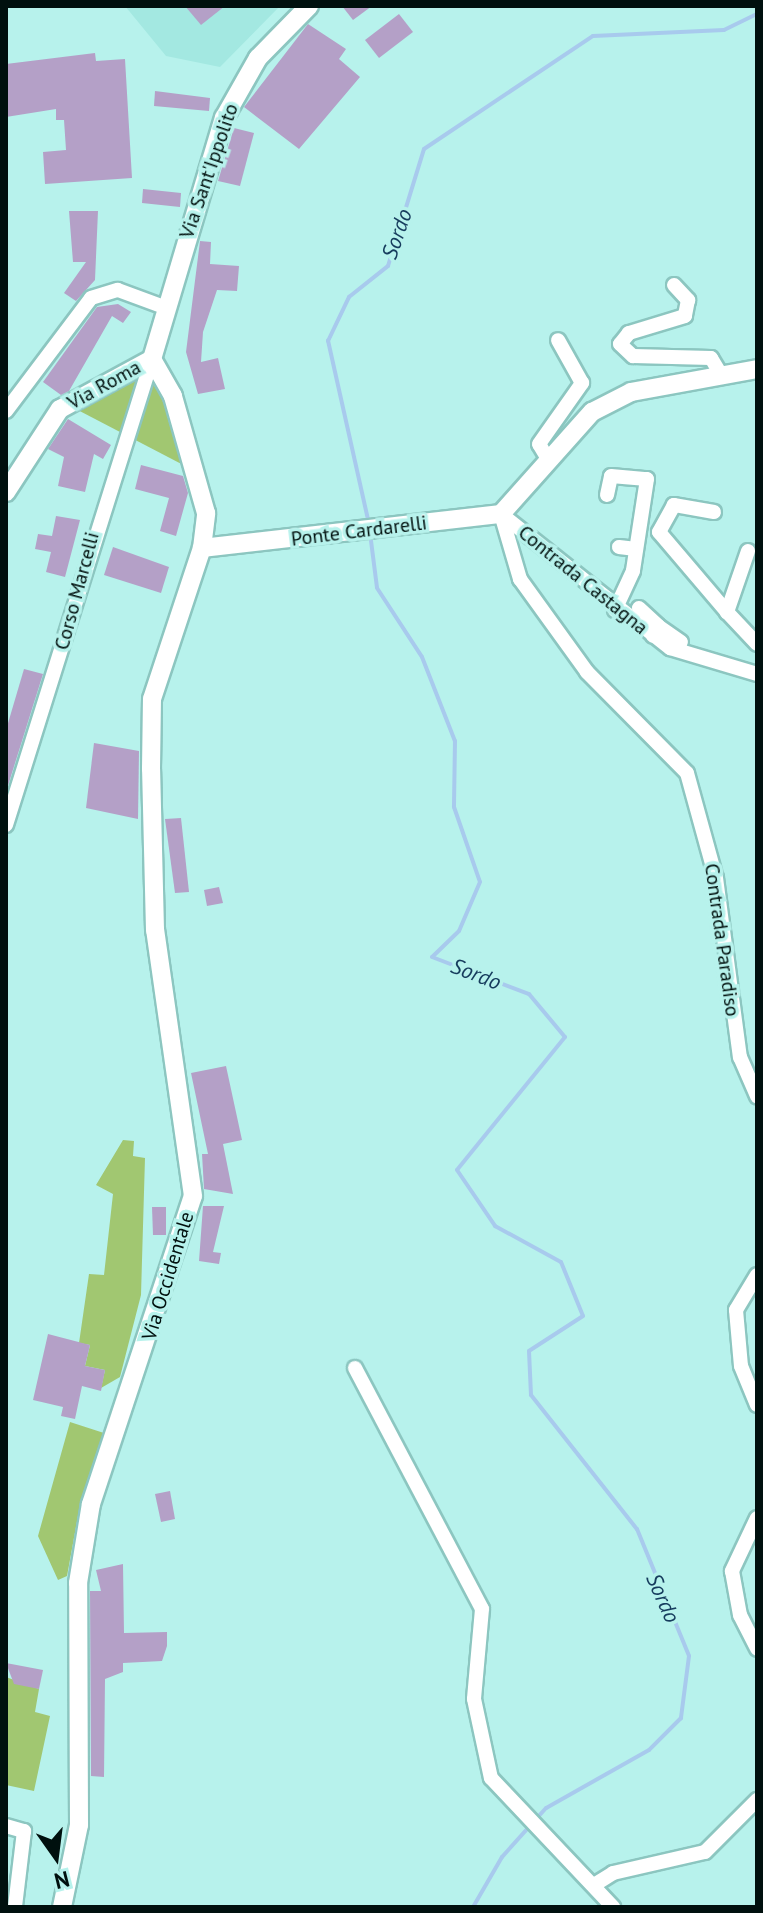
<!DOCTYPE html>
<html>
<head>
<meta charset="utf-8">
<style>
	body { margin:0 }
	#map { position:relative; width:763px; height:1913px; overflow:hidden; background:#b7f2ec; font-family:"PT Sans",sans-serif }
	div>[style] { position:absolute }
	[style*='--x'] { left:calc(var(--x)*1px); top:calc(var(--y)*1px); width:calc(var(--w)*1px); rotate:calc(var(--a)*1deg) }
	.built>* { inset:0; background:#a3e8e1 }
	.green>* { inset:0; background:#a1c771 }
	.stream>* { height:4px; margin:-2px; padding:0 2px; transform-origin:2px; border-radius:2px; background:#a8caed }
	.building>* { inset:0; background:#b4a0c7 }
	.roads { filter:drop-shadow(2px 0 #8cc6c0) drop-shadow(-2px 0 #8cc6c0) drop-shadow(0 2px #8cc6c0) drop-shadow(0 -2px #8cc6c0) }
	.minor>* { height:14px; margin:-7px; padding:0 7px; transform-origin:7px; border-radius:7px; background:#fff }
	.major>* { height:18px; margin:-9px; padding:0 9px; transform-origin:9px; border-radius:9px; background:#fff }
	span { translate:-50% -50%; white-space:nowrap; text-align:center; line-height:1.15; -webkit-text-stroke:7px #b7f2ec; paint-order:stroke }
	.street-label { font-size:20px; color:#00100e }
	.water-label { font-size:22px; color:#163c5d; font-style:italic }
	.frame { position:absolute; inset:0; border:8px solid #00100e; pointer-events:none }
	.north { position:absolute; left:16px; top:1817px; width:80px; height:80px; -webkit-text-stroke:6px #b7f2ec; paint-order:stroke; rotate:166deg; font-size:22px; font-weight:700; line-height:32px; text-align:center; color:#00100e }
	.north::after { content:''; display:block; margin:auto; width:28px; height:36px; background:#00100e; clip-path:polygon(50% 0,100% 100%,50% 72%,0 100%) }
</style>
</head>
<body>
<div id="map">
	<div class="built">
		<div style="clip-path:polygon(125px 6px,280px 6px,220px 67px,166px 56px)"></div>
	</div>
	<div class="green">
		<div style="clip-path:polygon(140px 372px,158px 380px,191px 469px,72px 407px)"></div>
		<div style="clip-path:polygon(123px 1140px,134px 1141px,133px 1156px,145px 1158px,141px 1295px,120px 1377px,101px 1388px,105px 1370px,85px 1366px,90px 1345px,79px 1343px,89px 1274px,104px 1275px,113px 1194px,96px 1185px)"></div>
		<div style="clip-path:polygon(70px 1422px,107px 1434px,78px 1516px,67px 1576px,58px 1580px,38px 1536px)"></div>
		<div style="clip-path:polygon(6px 1677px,39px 1689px,35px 1712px,50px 1716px,34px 1791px,6px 1785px)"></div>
	</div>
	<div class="stream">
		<div style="--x:369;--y:524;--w:188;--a:-102.6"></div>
		<div style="--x:328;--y:341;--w:49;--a:-64.5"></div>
		<div style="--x:349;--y:297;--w:50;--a:-38.5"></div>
		<div style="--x:388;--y:266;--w:122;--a:-72.9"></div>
		<div style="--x:424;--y:149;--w:203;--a:-33.8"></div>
		<div style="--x:593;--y:36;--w:131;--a:-2.6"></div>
		<div style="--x:724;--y:30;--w:37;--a:-26"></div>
		<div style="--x:370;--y:533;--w:55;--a:82.7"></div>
		<div style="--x:377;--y:588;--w:82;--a:56.9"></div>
		<div style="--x:422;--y:657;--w:90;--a:68.6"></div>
		<div style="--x:455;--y:741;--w:66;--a:90.9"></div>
		<div style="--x:454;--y:807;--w:79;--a:70.9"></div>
		<div style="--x:480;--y:882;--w:53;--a:113.2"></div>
		<div style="--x:459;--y:931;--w:37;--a:136"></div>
		<div style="--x:432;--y:957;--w:104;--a:20.9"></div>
		<div style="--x:529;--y:994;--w:56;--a:50.1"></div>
		<div style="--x:565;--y:1037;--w:171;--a:129.1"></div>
		<div style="--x:457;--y:1170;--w:68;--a:55.8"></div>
		<div style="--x:495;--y:1226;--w:75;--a:28.6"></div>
		<div style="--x:561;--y:1262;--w:58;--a:67.8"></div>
		<div style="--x:583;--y:1316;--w:64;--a:147.1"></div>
		<div style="--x:529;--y:1351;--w:44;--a:87.4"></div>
		<div style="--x:531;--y:1395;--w:171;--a:51.7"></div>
		<div style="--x:637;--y:1529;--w:137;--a:67.7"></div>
		<div style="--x:689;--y:1656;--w:63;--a:97.4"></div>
		<div style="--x:681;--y:1718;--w:45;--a:135"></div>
		<div style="--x:649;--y:1750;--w:118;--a:150.6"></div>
		<div style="--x:546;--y:1808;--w:66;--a:131.9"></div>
		<div style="--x:502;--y:1857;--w:58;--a:120.1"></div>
	</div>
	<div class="building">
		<div style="clip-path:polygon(185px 6px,225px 6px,201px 25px)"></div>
		<div style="clip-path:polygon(342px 6px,372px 6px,353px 20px)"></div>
		<div style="clip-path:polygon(399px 14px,413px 32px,379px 58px,365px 40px)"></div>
		<div style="clip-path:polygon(308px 24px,346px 49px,339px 59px,360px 77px,299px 149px,244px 107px)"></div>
		<div style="clip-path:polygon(95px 53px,96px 61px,125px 59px,132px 178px,45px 184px,43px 152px,66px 150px,64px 120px,56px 120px,56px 109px,6px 117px,6px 64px)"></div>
		<div style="clip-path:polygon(155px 91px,210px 98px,209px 111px,154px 106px)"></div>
		<div style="clip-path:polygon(234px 128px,254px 133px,240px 186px,218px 181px)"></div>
		<div style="clip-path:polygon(143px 189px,181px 193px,180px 207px,142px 203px)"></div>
		<div style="clip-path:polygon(69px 211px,98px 211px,95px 280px,76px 301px,64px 293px,86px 262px,73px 262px)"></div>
		<div style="clip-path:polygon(200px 241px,211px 242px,210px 264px,239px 266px,237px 291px,217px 290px,203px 332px,201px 362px,218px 358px,225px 389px,198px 394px,186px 352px)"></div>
		<div style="clip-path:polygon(118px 304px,131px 312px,123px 323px,112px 316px,69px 391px,61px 395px,43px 382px,97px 307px)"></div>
		<div style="clip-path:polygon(68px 419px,111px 445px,103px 459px,94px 454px,85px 492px,58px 486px,64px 457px,48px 449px)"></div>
		<div style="clip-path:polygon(141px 465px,183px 476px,188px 493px,176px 536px,160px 531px,169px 498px,135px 489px)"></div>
		<div style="clip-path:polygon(56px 516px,80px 520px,65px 577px,46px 572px,51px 552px,35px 549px,38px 534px,52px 536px)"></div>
		<div style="clip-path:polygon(113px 547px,169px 567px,161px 593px,104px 575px)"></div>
		<div style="clip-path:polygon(24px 669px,43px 674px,6px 792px,6px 730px)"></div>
		<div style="clip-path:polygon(94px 743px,139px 751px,138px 819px,86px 808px)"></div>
		<div style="clip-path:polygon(181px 818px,189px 892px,175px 893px,165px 819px)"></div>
		<div style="clip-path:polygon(219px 887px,223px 903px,207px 906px,204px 890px)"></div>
		<div style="clip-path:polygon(226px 1066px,242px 1140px,223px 1144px,233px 1194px,204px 1189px,202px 1154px,208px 1154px,191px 1073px)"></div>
		<div style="clip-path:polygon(203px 1206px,224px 1206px,213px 1252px,221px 1253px,219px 1264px,199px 1261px)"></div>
		<div style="clip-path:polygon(152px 1207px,166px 1207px,166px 1235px,153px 1235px)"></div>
		<div style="clip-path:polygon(48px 1334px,90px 1345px,85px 1366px,105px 1370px,101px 1391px,82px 1386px,75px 1419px,61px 1416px,63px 1407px,33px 1400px)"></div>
		<div style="clip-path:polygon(170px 1491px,175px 1519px,161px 1522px,155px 1494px)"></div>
		<div style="clip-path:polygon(123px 1564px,124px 1633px,167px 1632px,167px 1646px,162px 1661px,123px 1663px,123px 1672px,105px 1679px,104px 1777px,91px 1776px,90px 1591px,101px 1591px,96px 1570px)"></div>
		<div style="clip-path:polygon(6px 1663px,43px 1670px,39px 1689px,14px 1684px)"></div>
	</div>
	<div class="roads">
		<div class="minor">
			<div style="--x:674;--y:285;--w:21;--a:47"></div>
			<div style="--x:688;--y:300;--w:16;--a:101"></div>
			<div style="--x:685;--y:316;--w:59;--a:163.1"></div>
			<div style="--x:629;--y:333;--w:14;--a:129"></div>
			<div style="--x:620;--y:344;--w:18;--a:43"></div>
			<div style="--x:633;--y:356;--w:78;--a:1.5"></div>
			<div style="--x:711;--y:358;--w:17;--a:59"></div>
			<div style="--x:6;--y:411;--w:141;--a:-53"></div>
			<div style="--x:91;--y:298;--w:28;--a:-17"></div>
			<div style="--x:118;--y:290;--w:52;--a:20.2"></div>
			<div style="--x:548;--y:459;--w:17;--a:-121"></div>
			<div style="--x:539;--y:444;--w:75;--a:-54.8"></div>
			<div style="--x:582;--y:383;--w:49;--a:-119.2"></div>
			<div style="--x:607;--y:495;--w:19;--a:-78"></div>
			<div style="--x:611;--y:476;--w:36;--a:5"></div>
			<div style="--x:647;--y:479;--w:93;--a:98.7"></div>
			<div style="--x:633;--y:571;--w:43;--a:114.8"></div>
			<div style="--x:714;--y:512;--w:41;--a:-170.1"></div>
			<div style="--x:674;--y:505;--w:31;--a:119"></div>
			<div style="--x:659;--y:532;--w:105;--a:49.6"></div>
			<div style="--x:501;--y:514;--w:68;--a:73.7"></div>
			<div style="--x:520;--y:579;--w:115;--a:54.2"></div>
			<div style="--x:587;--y:672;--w:142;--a:45.3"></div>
			<div style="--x:687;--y:773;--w:109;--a:74.6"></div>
			<div style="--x:716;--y:878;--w:181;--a:82.4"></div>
			<div style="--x:740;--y:1057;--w:43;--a:66.4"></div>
			<div style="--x:501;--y:514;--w:216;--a:38.4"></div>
			<div style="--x:670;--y:648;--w:91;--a:16.6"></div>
			<div style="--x:619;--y:547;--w:17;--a:7"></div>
			<div style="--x:748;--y:551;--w:65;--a:109"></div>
			<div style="--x:727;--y:612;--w:44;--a:46.8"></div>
			<div style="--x:639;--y:608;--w:26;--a:43"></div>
			<div style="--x:658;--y:626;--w:11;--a:117"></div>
			<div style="--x:658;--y:626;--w:28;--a:35"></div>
			<div style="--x:6;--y:825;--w:488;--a:-72.6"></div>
			<div style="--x:757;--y:1275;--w:41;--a:121"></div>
			<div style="--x:736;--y:1310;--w:56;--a:84.9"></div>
			<div style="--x:741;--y:1366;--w:42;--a:67.7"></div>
			<div style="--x:355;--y:1368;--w:272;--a:62.2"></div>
			<div style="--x:482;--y:1609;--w:90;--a:95.1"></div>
			<div style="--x:474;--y:1699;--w:81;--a:77.9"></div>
			<div style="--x:491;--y:1778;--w:178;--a:46.6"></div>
			<div style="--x:757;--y:1518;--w:59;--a:115.3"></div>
			<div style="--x:732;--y:1571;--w:45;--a:79.7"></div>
			<div style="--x:740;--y:1615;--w:38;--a:63"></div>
			<div style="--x:6;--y:1826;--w:19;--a:16"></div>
			<div style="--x:24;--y:1831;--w:77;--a:96.8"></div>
			<div style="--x:594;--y:1885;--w:22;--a:-32"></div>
			<div style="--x:613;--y:1873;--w:94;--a:-12.9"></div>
			<div style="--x:705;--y:1852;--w:74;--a:-45"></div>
		</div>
		<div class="major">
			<div style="--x:152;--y:359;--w:252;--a:-73.4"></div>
			<div style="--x:224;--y:118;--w:69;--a:-60.5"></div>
			<div style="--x:258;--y:58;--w:73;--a:-45.6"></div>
			<div style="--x:6;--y:492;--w:99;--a:-57"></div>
			<div style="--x:60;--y:409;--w:105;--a:-28.5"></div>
			<div style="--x:202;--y:548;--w:301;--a:-6.5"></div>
			<div style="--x:501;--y:514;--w:137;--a:-48.3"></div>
			<div style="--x:592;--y:412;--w:44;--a:-27.1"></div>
			<div style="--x:631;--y:392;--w:128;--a:-10.3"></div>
			<div style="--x:62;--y:1907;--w:84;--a:-78.3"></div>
			<div style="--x:79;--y:1825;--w:242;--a:-90.2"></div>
			<div style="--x:78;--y:1583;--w:80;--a:-80.7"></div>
			<div style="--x:91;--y:1504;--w:324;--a:-71.7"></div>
			<div style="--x:193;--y:1196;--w:269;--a:-98.1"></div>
			<div style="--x:155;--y:930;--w:161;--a:-91.4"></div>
			<div style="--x:151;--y:769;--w:70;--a:-89.2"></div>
			<div style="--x:152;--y:699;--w:159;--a:-71.7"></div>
			<div style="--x:202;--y:548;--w:35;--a:-83"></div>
			<div style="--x:206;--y:513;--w:122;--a:-105.8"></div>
			<div style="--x:173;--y:396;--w:43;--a:-119.6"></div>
		</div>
	</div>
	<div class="street-label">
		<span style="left:209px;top:171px;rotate:-71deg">Via Sant'Ippolito</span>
		<span style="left:104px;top:385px;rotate:-29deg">Via Roma</span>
		<span style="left:359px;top:531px;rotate:-7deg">Ponte Cardarelli</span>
		<span style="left:583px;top:580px;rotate:39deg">Contrada Castagna</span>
		<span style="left:77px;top:591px;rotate:-75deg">Corso Marcelli</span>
		<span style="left:722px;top:940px;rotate:82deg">Contrada Paradiso</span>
		<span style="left:168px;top:1276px;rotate:-73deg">Via Occidentale</span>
	</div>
	<div class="water-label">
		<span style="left:397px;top:234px;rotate:-71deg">Sordo</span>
		<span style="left:476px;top:974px;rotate:21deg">Sordo</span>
		<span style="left:663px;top:1598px;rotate:66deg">Sordo</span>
	</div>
	<div class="frame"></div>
	<div class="north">N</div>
</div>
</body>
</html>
